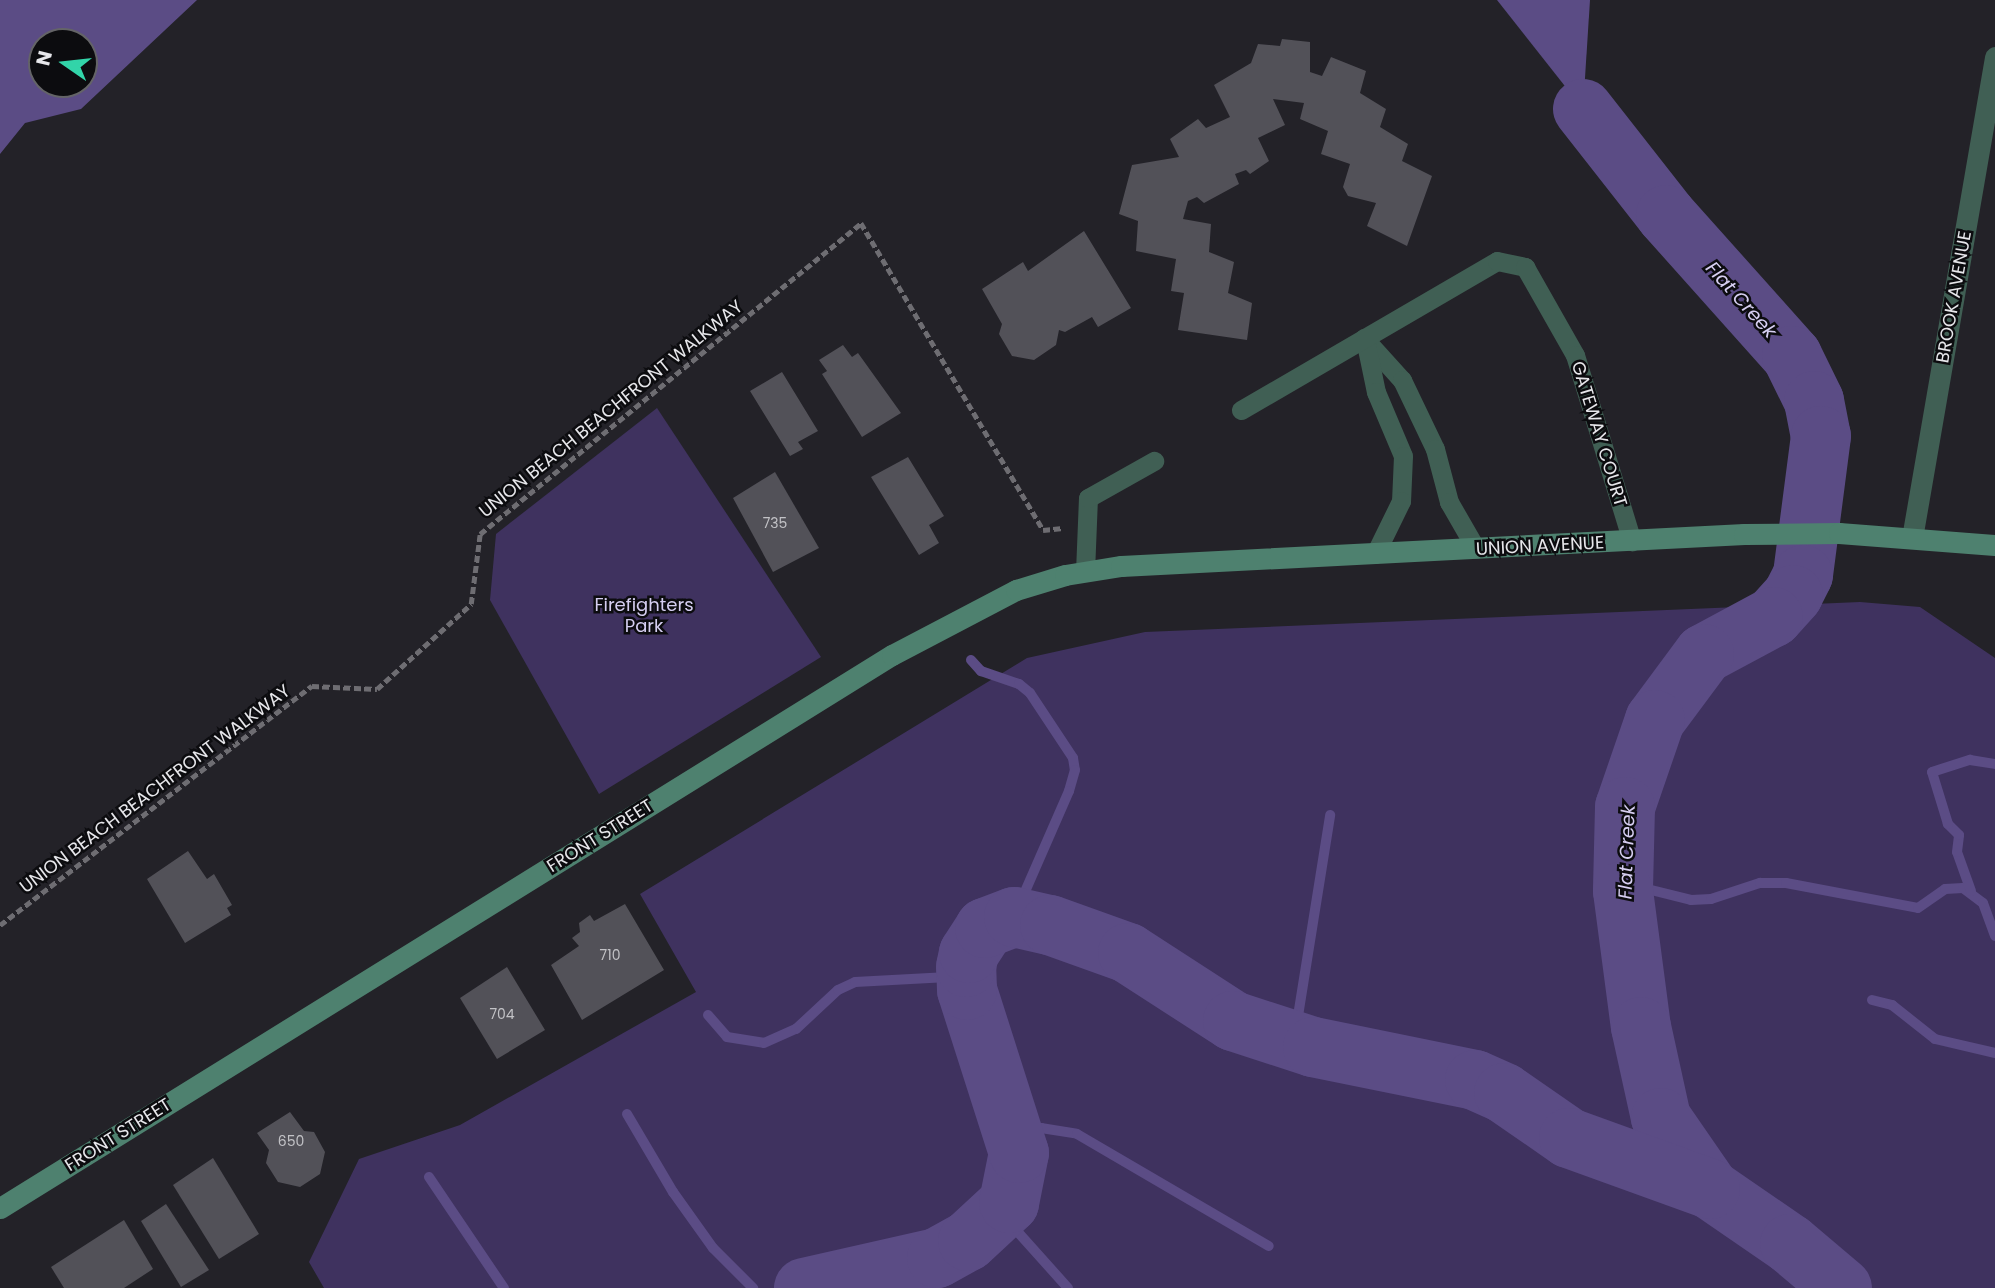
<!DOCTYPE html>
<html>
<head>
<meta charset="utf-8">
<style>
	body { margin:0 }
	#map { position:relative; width:1995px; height:1288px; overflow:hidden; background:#232228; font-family:Poppins,sans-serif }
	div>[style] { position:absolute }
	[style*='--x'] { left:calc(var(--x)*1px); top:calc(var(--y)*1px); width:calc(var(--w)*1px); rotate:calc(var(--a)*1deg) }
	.green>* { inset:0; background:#3f325f }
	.water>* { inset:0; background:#5b4c85 }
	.stream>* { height:10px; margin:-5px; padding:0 5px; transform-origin:5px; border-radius:5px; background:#5b4c85 }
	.river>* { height:60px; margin:-30px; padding:0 30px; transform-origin:30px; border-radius:30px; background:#5b4c85 }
	.building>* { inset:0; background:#525158 }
	.path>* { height:4.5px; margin-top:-2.25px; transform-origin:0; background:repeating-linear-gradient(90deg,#6e6d72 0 7px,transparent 0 10.5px) }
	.lane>* { height:19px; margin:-9.5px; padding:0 9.5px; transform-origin:9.5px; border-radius:9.5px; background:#405f54 }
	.street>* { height:21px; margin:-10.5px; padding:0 10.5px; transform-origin:10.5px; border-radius:10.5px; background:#405f54 }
	.secondary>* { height:21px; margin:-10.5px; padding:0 10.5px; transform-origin:10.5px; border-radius:10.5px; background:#4e816f }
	span { translate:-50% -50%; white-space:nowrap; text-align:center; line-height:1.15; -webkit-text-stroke:5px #0c0c0f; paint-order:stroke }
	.number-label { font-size:14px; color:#c2c2c6 }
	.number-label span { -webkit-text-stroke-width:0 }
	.street-label { font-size:18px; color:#e7e7eb }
	.park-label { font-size:18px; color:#d5cef1 }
	.water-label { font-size:19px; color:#d6cef1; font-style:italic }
	.north { position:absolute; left:28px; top:28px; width:70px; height:70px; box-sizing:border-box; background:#0c0c0f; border:2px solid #646467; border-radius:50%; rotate:284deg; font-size:19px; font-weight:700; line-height:28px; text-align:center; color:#e7e7eb }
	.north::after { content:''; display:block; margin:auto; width:24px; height:32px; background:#32d4a9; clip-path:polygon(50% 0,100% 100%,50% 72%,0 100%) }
</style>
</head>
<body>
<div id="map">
	<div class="green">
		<div style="clip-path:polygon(657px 408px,821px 657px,599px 794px,490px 600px,496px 534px)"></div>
		<div style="clip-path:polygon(1860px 602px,1920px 607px,1995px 658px,1995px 1288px,324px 1288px,309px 1262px,359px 1159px,460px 1125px,696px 992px,640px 894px,1027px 658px,1145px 632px)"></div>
	</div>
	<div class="water">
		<div style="clip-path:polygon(evenodd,0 0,197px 0,81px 109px,25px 123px,0 154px,0 0,84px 42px,84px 84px,42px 84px,42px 42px,84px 42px)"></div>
		<div style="clip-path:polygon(1497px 0,1590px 0,1583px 109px)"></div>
	</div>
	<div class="stream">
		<div style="--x:971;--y:660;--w:15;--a:48"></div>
		<div style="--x:981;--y:671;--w:40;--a:18.9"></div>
		<div style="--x:1019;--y:684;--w:14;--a:39"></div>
		<div style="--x:1030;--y:693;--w:78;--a:56.5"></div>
		<div style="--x:1073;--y:758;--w:12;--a:81"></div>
		<div style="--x:1075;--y:770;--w:22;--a:106"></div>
		<div style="--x:1069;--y:791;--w:137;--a:113.6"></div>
		<div style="--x:1623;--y:883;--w:70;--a:14"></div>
		<div style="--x:1691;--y:900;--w:20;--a:-3"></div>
		<div style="--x:1711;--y:899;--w:52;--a:-18.1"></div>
		<div style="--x:1760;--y:883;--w:26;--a:0"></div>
		<div style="--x:1786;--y:883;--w:134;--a:10.7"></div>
		<div style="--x:1918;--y:908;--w:33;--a:-35"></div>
		<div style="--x:1945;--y:889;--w:18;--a:-3"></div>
		<div style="--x:1963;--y:888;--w:25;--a:37"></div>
		<div style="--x:1983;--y:903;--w:35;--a:70"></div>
		<div style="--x:1971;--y:891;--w:41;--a:-109.7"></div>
		<div style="--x:1957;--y:852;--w:17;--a:-83"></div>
		<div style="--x:1959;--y:835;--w:16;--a:-135"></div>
		<div style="--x:1948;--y:824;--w:54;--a:-107.1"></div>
		<div style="--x:1932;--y:772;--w:40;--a:-18"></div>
		<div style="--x:1970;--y:760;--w:25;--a:9"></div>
		<div style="--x:1872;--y:1000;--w:21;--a:14"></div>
		<div style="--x:1892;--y:1005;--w:55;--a:38.3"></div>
		<div style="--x:1935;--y:1039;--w:62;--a:13.1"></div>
		<div style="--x:708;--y:1015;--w:29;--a:49"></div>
		<div style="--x:727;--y:1037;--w:37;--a:9"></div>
		<div style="--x:764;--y:1043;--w:35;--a:-24"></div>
		<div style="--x:796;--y:1029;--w:57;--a:-42.9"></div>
		<div style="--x:838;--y:990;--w:19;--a:-25"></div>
		<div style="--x:855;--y:982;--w:112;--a:-3.1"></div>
		<div style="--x:1294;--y:1041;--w:229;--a:-80.9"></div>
		<div style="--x:627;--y:1114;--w:91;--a:59.5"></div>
		<div style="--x:673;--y:1192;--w:69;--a:54.5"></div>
		<div style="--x:713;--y:1248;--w:57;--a:45"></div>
		<div style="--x:1013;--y:1134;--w:29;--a:-12"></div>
		<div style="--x:1041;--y:1128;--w:36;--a:9"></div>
		<div style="--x:1077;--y:1134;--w:222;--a:30.3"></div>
		<div style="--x:429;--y:1177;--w:134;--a:56"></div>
		<div style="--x:1000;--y:1212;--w:102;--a:48.2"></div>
	</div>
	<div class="river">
		<div style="--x:1583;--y:109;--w:135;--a:51.9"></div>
		<div style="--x:1666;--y:215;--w:189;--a:48.2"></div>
		<div style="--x:1792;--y:356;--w:50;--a:63.9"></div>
		<div style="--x:1814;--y:401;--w:36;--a:79"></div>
		<div style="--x:1821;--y:436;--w:140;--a:97.4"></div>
		<div style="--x:1803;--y:575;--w:22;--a:117"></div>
		<div style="--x:1793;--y:595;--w:30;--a:132"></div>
		<div style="--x:1773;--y:617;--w:78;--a:151.8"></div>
		<div style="--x:1704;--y:654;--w:82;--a:126.6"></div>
		<div style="--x:1655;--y:720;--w:92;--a:109"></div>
		<div style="--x:1625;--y:807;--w:84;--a:91.4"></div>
		<div style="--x:1623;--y:891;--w:137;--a:82.5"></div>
		<div style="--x:1641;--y:1027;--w:93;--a:77.6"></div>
		<div style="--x:1661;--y:1118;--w:86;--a:55.4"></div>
		<div style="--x:1710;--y:1189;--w:97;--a:34.5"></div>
		<div style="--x:1790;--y:1244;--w:68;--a:40.2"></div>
		<div style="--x:804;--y:1288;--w:136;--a:-12.7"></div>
		<div style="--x:937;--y:1258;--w:35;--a:-29"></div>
		<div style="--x:968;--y:1241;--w:56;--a:-42.8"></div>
		<div style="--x:1009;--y:1203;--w:51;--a:-78.7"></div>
		<div style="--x:1019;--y:1153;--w:171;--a:-107.7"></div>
		<div style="--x:967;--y:990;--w:23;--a:-92"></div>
		<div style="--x:966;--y:967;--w:14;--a:-78"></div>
		<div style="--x:969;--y:953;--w:30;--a:-57"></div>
		<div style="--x:985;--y:928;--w:31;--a:-21"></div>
		<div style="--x:1014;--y:917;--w:37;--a:13"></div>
		<div style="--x:1050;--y:925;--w:83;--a:19.7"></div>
		<div style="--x:1128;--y:953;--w:125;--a:32.9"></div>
		<div style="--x:1233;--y:1021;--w:84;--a:18"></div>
		<div style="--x:1313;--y:1047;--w:165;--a:11.5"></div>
		<div style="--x:1475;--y:1080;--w:32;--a:24"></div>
		<div style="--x:1504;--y:1093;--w:79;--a:34.7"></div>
		<div style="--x:1569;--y:1138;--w:150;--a:19.9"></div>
	</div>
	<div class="building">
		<div style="clip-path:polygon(1282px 39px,1310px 42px,1310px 72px,1322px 76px,1331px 57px,1366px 71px,1360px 93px,1386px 109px,1380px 127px,1408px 144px,1402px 161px,1432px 176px,1407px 246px,1367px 226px,1376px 203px,1348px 196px,1343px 187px,1350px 164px,1321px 154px,1328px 131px,1300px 119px,1304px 103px,1273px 99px,1285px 125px,1258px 138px,1269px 161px,1250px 174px,1246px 170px,1235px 174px,1239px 184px,1204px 203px,1197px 197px,1188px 201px,1183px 219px,1211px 224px,1209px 252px,1234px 262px,1228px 293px,1252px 303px,1247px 340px,1178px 330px,1184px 293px,1171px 291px,1176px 259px,1136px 251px,1138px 221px,1119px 214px,1132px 165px,1179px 157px,1170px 139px,1198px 119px,1206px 128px,1230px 117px,1214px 85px,1251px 63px,1258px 44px,1280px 46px)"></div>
		<div style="clip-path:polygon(1084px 231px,1131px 308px,1098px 327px,1092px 317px,1065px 332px,1059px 330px,1056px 345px,1034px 360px,1012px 356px,999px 334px,1002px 324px,982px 289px,1023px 262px,1028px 271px)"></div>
		<div style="clip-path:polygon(843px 345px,852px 357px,858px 353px,901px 413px,862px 437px,822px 374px,827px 371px,819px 360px)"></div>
		<div style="clip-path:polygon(782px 372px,818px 431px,798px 442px,803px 449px,790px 456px,750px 391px)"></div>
		<div style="clip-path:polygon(908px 457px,944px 516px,929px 525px,939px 543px,919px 555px,871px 477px)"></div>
		<div style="clip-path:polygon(775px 472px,819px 548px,773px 572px,733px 498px)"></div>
		<div style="clip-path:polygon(188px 851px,207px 879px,214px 874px,232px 905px,227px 908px,231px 915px,185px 943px,147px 879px)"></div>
		<div style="clip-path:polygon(625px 904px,664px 970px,582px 1020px,551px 965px,579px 946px,572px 938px,580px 932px,579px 923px,590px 915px,594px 921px)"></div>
		<div style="clip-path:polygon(507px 967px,545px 1030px,497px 1059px,460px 998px)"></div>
		<div style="clip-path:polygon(290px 1112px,304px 1131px,314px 1132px,325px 1152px,320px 1174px,300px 1187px,278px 1182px,266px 1163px,269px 1150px,257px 1133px)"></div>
		<div style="clip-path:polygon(213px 1158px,259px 1234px,219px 1259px,173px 1185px)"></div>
		<div style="clip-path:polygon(166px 1204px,209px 1270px,181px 1287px,141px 1221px)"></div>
		<div style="clip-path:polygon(124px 1220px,153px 1269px,124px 1288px,64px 1288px,51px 1267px)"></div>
	</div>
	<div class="path">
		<div style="--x:0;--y:925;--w:393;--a:-37.5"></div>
		<div style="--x:312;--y:686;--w:65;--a:2.6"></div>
		<div style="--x:377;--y:689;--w:127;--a:-42.1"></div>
		<div style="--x:471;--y:604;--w:71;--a:-82.7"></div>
		<div style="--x:480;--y:534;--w:492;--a:-39.2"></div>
		<div style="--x:861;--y:223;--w:357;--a:59.3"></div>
		<div style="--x:1043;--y:530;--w:20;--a:-6"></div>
	</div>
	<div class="lane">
		<div style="--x:1364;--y:338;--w:57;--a:47.9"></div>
		<div style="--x:1402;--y:380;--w:76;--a:64.4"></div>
		<div style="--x:1435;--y:449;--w:55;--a:75.2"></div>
		<div style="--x:1449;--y:502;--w:54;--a:60.1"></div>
		<div style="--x:1365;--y:339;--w:54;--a:78.3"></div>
		<div style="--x:1376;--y:392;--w:69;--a:67.1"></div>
		<div style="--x:1403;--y:456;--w:45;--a:92.5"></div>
		<div style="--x:1401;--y:501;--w:59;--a:116.1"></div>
		<div style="--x:1241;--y:410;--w:296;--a:-30.2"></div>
		<div style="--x:1497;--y:261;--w:29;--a:12"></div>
		<div style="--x:1525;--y:267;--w:101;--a:60.4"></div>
		<div style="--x:1575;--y:355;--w:195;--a:73"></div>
		<div style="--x:1085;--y:572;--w:74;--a:-87.7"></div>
		<div style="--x:1088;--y:498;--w:76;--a:-29.3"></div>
	</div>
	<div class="street">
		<div style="--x:1912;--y:538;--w:488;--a:-80.2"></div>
	</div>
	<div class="secondary">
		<div style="--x:0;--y:1208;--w:1050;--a:-31.8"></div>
		<div style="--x:892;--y:655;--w:140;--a:-27.7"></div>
		<div style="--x:1016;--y:590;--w:51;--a:-17"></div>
		<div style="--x:1065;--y:575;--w:57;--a:-9.1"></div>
		<div style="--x:1121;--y:566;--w:624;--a:-2.94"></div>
		<div style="--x:1744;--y:534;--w:95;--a:-0.6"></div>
		<div style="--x:1839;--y:533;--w:156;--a:4.4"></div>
	</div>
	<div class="number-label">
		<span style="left:775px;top:523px">735</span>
		<span style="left:610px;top:955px">710</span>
		<span style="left:502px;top:1014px">704</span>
		<span style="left:291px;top:1141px">650</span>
	</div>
	<div class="street-label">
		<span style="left:1954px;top:297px;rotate:-80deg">BROOK AVENUE</span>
		<span style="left:611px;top:409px;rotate:-39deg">UNION BEACH BEACHFRONT WALKWAY</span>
		<span style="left:1599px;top:434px;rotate:73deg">GATEWAY COURT</span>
		<span style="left:1540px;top:546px;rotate:-3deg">UNION AVENUE</span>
		<span style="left:155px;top:789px;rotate:-37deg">UNION BEACH BEACHFRONT WALKWAY</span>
		<span style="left:600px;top:836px;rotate:-32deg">FRONT STREET</span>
		<span style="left:118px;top:1135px;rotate:-32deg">FRONT STREET</span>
	</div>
	<div class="park-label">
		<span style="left:644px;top:616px">Firefighters<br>Park</span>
	</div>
	<div class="water-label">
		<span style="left:1741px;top:300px;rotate:48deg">Flat Creek</span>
		<span style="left:1627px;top:852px;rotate:-88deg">Flat Creek</span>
	</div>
	<div class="north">N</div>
</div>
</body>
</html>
